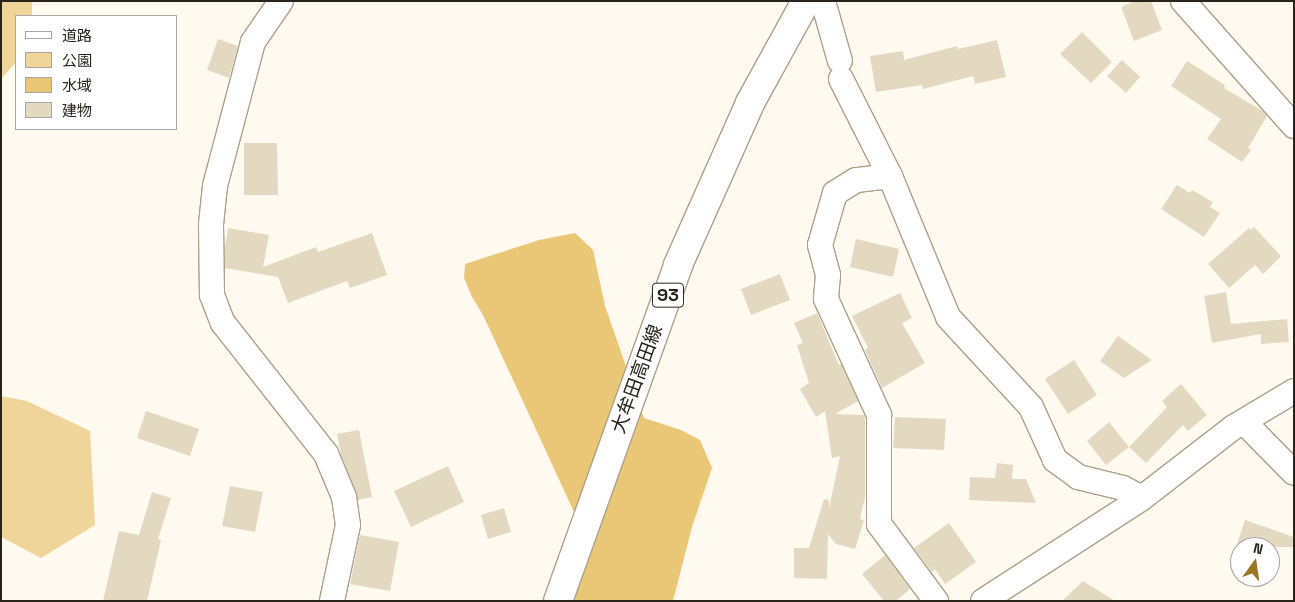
<!DOCTYPE html>
<html>
<head>
<meta charset="utf-8">
<style>
	body { margin:0 }
	#map { position:relative; width:1295px; height:602px; overflow:hidden; background:#fefaf0; font-family:"Space Grotesk","Noto Sans JP",sans-serif }
	div>[style] { position:absolute }
	[style*='--x'] { left:calc(var(--x)*1px); top:calc(var(--y)*1px); width:calc(var(--w)*1px); rotate:calc(var(--a)*1deg) }
	.green>* { inset:0; background:#efd59a }
	.water>* { inset:0; background:#e9c777 }
	.building>* { inset:0; background:#e3d9c1 }
	.roads { filter:drop-shadow(1px 0 #aba18a) drop-shadow(-1px 0 #aba18a) drop-shadow(0 1px #aba18a) drop-shadow(0 -1px #aba18a) }
	.minor>* { height:24px; margin:-12px; padding:0 12px; transform-origin:12px; border-radius:12px; background:#fff }
	.primary>* { height:28px; margin:-14px; padding:0 14px; transform-origin:14px; border-radius:14px; background:#fff }
	span { translate:-50% -50%; white-space:nowrap; text-align:center; line-height:1.15; -webkit-text-stroke:4px #fff; paint-order:stroke }
	.shield-label span { padding:1px 4px; background:#fff; border:1px solid; border-radius:4px; -webkit-text-stroke-width:0 }
	.shield-label { font-size:18px; color:#28241b; font-weight:700 }
	.street-label { font-size:19px; color:#28241b }
	.frame { position:absolute; inset:0; border:2px solid #28241b; pointer-events:none }
	.legend { position:absolute; left:15px; top:15px; width:162px; height:115px; box-sizing:border-box; background:#fff; border:1px solid #a9a7a4; margin:0; padding:6px 9px; list-style:none; font-size:15px; color:#28241b }
	.legend li { display:flex; align-items:center; gap:10px; height:25px }
	.legend b { width:25px; border:1px solid #a9a7a4 }
	.north { position:absolute; left:1230px; top:537px; width:50px; height:50px; box-sizing:border-box; background:#fff; border:1px solid #a9a7a4; border-radius:50%; rotate:14deg; font-size:14px; font-weight:700; line-height:20px; text-align:center; color:#28241b }
	.north::after { content:''; display:block; margin:auto; width:18px; height:22px; background:#977720; clip-path:polygon(50% 0,100% 100%,50% 72%,0 100%) }
</style>
</head>
<body>
<div id="map">
	<div class="green">
		<div style="clip-path:polygon(1px 1px,32px 1px,32px 16px,16px 16px,16px 62px,1px 79px)"></div>
		<div style="clip-path:polygon(1px 396px,27px 401px,90px 431px,95px 525px,41px 558px,1px 537px)"></div>
	</div>
	<div class="water">
		<div style="clip-path:polygon(575px 233px,593px 250px,605px 306px,644px 418px,681px 430px,700px 440px,712px 468px,692px 527px,673px 601px,571px 601px,580px 525px,483px 315px,472px 297px,464px 278px,465px 264px,539px 240px)"></div>
	</div>
	<div class="building">
		<div style="clip-path:polygon(1135px 1px,1151px 1px,1162px 30px,1134px 41px,1121px 7px)"></div>
		<div style="clip-path:polygon(1082px 32px,1112px 62px,1091px 83px,1060px 54px)"></div>
		<div style="clip-path:polygon(218px 39px,238px 46px,229px 78px,207px 70px)"></div>
		<div style="clip-path:polygon(997px 40px,1006px 77px,975px 84px,973px 76px,923px 89px,922px 85px,876px 92px,870px 56px,903px 51px,904px 60px,957px 46px,958px 49px)"></div>
		<div style="clip-path:polygon(1122px 60px,1140px 77px,1126px 93px,1107px 76px)"></div>
		<div style="clip-path:polygon(1187px 61px,1225px 85px,1224px 88px,1261px 110px,1267px 116px,1248px 148px,1251px 150px,1242px 162px,1207px 139px,1221px 119px,1171px 86px)"></div>
		<div style="clip-path:polygon(244px 143px,277px 143px,278px 195px,244px 195px)"></div>
		<div style="clip-path:polygon(1177px 185px,1190px 193px,1192px 190px,1213px 202px,1210px 207px,1220px 213px,1204px 237px,1161px 209px)"></div>
		<div style="clip-path:polygon(1254px 227px,1281px 256px,1263px 274px,1255px 265px,1229px 288px,1208px 264px,1249px 228px,1251px 230px)"></div>
		<div style="clip-path:polygon(228px 228px,269px 235px,263px 267px,316px 247px,318px 252px,372px 233px,387px 275px,350px 288px,347px 281px,288px 303px,278px 277px,225px 268px,225px 247px)"></div>
		<div style="clip-path:polygon(856px 239px,899px 249px,893px 277px,850px 267px)"></div>
		<div style="clip-path:polygon(780px 274px,790px 300px,751px 315px,741px 289px)"></div>
		<div style="clip-path:polygon(1226px 292px,1231px 324px,1287px 319px,1289px 342px,1261px 344px,1261px 334px,1212px 343px,1204px 296px)"></div>
		<div style="clip-path:polygon(900px 293px,912px 318px,902px 323px,925px 363px,882px 388px,865px 350px,868px 348px,852px 316px)"></div>
		<div style="clip-path:polygon(817px 313px,839px 365px,841px 364px,858px 401px,835px 414px,864px 415px,865px 418px,865px 497px,860px 519px,864px 520px,855px 549px,836px 544px,828px 534px,827px 579px,794px 578px,794px 548px,809px 548px,824px 499px,829px 500px,829px 509px,840px 456px,832px 458px,825px 411px,816px 417px,800px 389px,809px 383px,797px 345px,803px 343px,794px 323px)"></div>
		<div style="clip-path:polygon(1118px 336px,1152px 360px,1124px 378px,1100px 361px)"></div>
		<div style="clip-path:polygon(1074px 360px,1097px 395px,1068px 414px,1045px 379px)"></div>
		<div style="clip-path:polygon(1181px 384px,1207px 415px,1188px 431px,1183px 425px,1146px 463px,1129px 447px,1167px 407px,1162px 401px)"></div>
		<div style="clip-path:polygon(146px 411px,199px 429px,190px 456px,137px 438px)"></div>
		<div style="clip-path:polygon(895px 417px,946px 419px,944px 450px,893px 448px)"></div>
		<div style="clip-path:polygon(1109px 422px,1129px 447px,1106px 465px,1087px 441px)"></div>
		<div style="clip-path:polygon(359px 430px,372px 497px,358px 500px,341px 455px,337px 434px)"></div>
		<div style="clip-path:polygon(997px 463px,1013px 465px,1012px 479px,1026px 479px,1036px 503px,969px 500px,970px 477px,995px 478px)"></div>
		<div style="clip-path:polygon(448px 466px,464px 502px,411px 527px,394px 491px)"></div>
		<div style="clip-path:polygon(230px 486px,263px 492px,255px 532px,222px 526px)"></div>
		<div style="clip-path:polygon(152px 492px,171px 498px,158px 539px,161px 540px,147px 601px,103px 601px,119px 531px,139px 535px)"></div>
		<div style="clip-path:polygon(504px 508px,511px 532px,488px 539px,481px 515px)"></div>
		<div style="clip-path:polygon(1245px 520px,1294px 537px,1294px 547px,1247px 547px,1237px 544px)"></div>
		<div style="clip-path:polygon(949px 523px,976px 562px,945px 584px,935px 569px,932px 572px,914px 548px)"></div>
		<div style="clip-path:polygon(360px 535px,399px 542px,390px 591px,350px 584px)"></div>
		<div style="clip-path:polygon(885px 555px,910px 589px,896px 601px,884px 601px,862px 574px)"></div>
		<div style="clip-path:polygon(1083px 581px,1115px 601px,1062px 601px)"></div>
	</div>
	<div class="roads">
		<div class="minor">
			<div style="--x:281;--y:1;--w:50;--a:124.3"></div>
			<div style="--x:253;--y:42;--w:149;--a:104.8"></div>
			<div style="--x:215;--y:186;--w:39;--a:96"></div>
			<div style="--x:211;--y:225;--w:70;--a:89.2"></div>
			<div style="--x:212;--y:295;--w:30;--a:69"></div>
			<div style="--x:223;--y:323;--w:167;--a:51.8"></div>
			<div style="--x:326;--y:454;--w:47;--a:67.3"></div>
			<div style="--x:344;--y:497;--w:28;--a:82"></div>
			<div style="--x:348;--y:525;--w:78;--a:101.9"></div>
			<div style="--x:823;--y:1;--w:62;--a:74.2"></div>
			<div style="--x:1183;--y:1;--w:167;--a:48.4"></div>
			<div style="--x:841;--y:79;--w:109;--a:63.2"></div>
			<div style="--x:890;--y:176;--w:152;--a:67.6"></div>
			<div style="--x:948;--y:317;--w:122;--a:47.3"></div>
			<div style="--x:1031;--y:407;--w:58;--a:65.6"></div>
			<div style="--x:1055;--y:460;--w:29;--a:36"></div>
			<div style="--x:1078;--y:477;--w:46;--a:13.7"></div>
			<div style="--x:1123;--y:488;--w:21;--a:28"></div>
			<div style="--x:890;--y:176;--w:34;--a:173"></div>
			<div style="--x:856;--y:180;--w:25;--a:148"></div>
			<div style="--x:835;--y:193;--w:54;--a:106.1"></div>
			<div style="--x:820;--y:245;--w:31;--a:75"></div>
			<div style="--x:828;--y:275;--w:24;--a:95"></div>
			<div style="--x:826;--y:299;--w:128;--a:65.4"></div>
			<div style="--x:879;--y:415;--w:109;--a:90"></div>
			<div style="--x:879;--y:524;--w:96;--a:53.5"></div>
			<div style="--x:1244;--y:422;--w:71;--a:45.6"></div>
			<div style="--x:983;--y:601;--w:189;--a:-32.9"></div>
			<div style="--x:1142;--y:498;--w:116;--a:-37.7"></div>
			<div style="--x:1234;--y:427;--w:70;--a:-31"></div>
		</div>
		<div class="primary">
			<div style="--x:558;--y:601;--w:357;--a:-70.3"></div>
			<div style="--x:678;--y:265;--w:177;--a:-66"></div>
			<div style="--x:750;--y:103;--w:116;--a:-61.2"></div>
		</div>
	</div>
	<div class="shield-label">
		<span style="left:668px;top:295px">93</span>
	</div>
	<div class="street-label">
		<span style="left:637px;top:379px;rotate:-70deg">大牟田高田線</span>
	</div>
	<div class="frame"></div>
	<ul class="legend">
	<li><b style="height:6px;background:#fff"></b>道路</li>
	<li><b style="height:14px;background:#efd59a"></b>公園</li>
	<li><b style="height:14px;background:#e9c777"></b>水域</li>
	<li><b style="height:14px;background:#e3d9c1"></b>建物</li>
	</ul>
	<div class="north">N</div>
</div>
</body>
</html>
